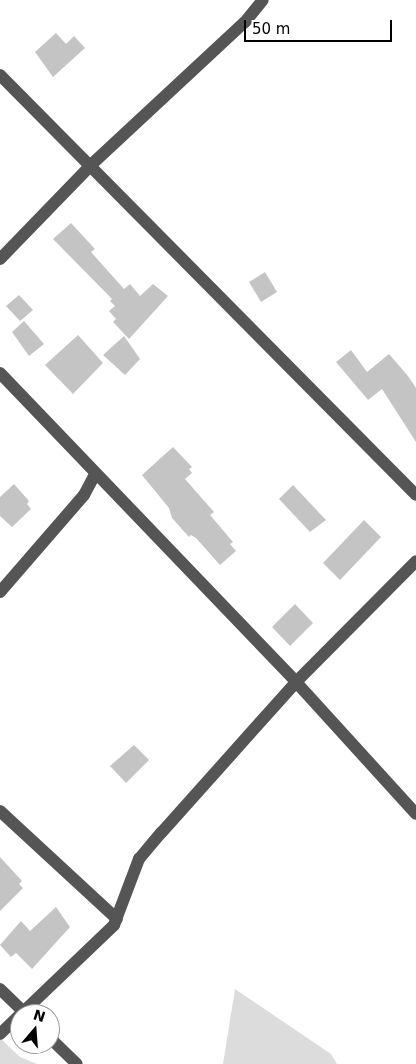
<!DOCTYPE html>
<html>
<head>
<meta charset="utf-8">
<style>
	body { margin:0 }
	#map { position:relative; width:416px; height:1064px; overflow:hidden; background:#fff; font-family:"DejaVu Sans",sans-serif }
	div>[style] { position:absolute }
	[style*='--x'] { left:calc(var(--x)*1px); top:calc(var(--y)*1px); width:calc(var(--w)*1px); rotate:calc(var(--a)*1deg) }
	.green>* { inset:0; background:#dcdcdc }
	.building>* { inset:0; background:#c4c4c4 }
	.minor>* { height:12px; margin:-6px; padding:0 6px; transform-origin:6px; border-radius:6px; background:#555 }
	span { translate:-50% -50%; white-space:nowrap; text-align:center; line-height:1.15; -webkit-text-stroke:4.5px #fff; paint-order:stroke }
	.north { position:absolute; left:10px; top:1004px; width:50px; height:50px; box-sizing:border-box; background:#fff; border:1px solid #999; border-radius:50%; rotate:18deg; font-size:14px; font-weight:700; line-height:20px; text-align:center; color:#000 }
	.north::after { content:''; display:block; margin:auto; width:18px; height:22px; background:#000; clip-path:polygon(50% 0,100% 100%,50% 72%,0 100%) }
	.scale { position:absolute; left:244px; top:20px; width:148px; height:22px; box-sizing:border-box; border:2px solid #000; border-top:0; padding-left:6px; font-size:15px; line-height:18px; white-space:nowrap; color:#000; -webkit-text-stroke:4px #fff; paint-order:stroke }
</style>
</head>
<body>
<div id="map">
	<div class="green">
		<div style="clip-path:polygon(235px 989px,331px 1054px,337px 1064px,223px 1064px)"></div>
		<div style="clip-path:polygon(0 1038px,20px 1057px,37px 1064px,0 1064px)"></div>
	</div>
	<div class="building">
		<div style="clip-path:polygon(56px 33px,66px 44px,74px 36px,85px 48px,53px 77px,35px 52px)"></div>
		<div style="clip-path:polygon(71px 223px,95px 249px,91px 252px,124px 289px,130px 284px,140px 296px,153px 284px,168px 296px,129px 339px,113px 322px,116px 319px,109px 311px,115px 306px,110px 301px,112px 299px,53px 239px)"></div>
		<div style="clip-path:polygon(265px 272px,277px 292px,261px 302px,249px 282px)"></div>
		<div style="clip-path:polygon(19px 295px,33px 310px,20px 321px,6px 306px)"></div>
		<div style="clip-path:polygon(24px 321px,44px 344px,29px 356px,12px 332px)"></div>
		<div style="clip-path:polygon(78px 335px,103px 363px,73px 394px,45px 365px)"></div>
		<div style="clip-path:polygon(124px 336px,140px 359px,125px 375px,103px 355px)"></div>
		<div style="clip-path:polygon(351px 350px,367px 372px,389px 354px,408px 376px,416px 388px,416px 442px,382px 389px,368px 400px,336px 362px)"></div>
		<div style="clip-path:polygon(173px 447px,192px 467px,189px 469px,192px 473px,185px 479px,214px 512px,210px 515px,233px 542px,230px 544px,236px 551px,220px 565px,196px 538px,191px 535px,189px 537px,172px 518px,169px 508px,142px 475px)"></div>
		<div style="clip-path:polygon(14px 484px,29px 501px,27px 504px,31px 509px,12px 527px,0 516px,0 497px)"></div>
		<div style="clip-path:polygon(293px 485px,326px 520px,310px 532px,279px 499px)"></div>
		<div style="clip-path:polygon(364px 520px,381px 537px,340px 580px,323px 563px)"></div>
		<div style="clip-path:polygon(295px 604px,313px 623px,290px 646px,272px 627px)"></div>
		<div style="clip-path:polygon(134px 745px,149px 760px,126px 783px,110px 766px)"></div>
		<div style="clip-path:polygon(0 857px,22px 881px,19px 884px,23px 888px,0 911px)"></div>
		<div style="clip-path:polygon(56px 907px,70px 927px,32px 969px,16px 953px,11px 957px,0 945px,21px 921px,30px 931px)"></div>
	</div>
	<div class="minor">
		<div style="--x:0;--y:75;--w:591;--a:45.27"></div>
		<div style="--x:0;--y:259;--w:132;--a:-45.9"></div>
		<div style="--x:92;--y:164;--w:209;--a:-42.9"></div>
		<div style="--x:245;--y:22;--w:28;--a:-51"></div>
		<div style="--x:0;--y:373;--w:428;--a:46.2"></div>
		<div style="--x:296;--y:682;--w:178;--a:47.7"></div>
		<div style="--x:0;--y:592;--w:128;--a:-49.1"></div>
		<div style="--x:84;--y:495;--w:24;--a:-62"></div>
		<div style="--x:0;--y:811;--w:159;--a:42.7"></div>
		<div style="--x:0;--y:989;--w:36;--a:44"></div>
		<div style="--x:21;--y:1014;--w:129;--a:-43.7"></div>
		<div style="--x:114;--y:925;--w:71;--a:-69.3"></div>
		<div style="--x:139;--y:859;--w:35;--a:-50"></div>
		<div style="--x:162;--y:832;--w:201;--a:-48.2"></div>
		<div style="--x:296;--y:682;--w:170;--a:-45.2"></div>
		<div style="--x:0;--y:1034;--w:28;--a:-44"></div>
		<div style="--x:50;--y:1038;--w:37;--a:44"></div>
	</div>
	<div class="north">N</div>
	<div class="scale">50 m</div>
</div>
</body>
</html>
